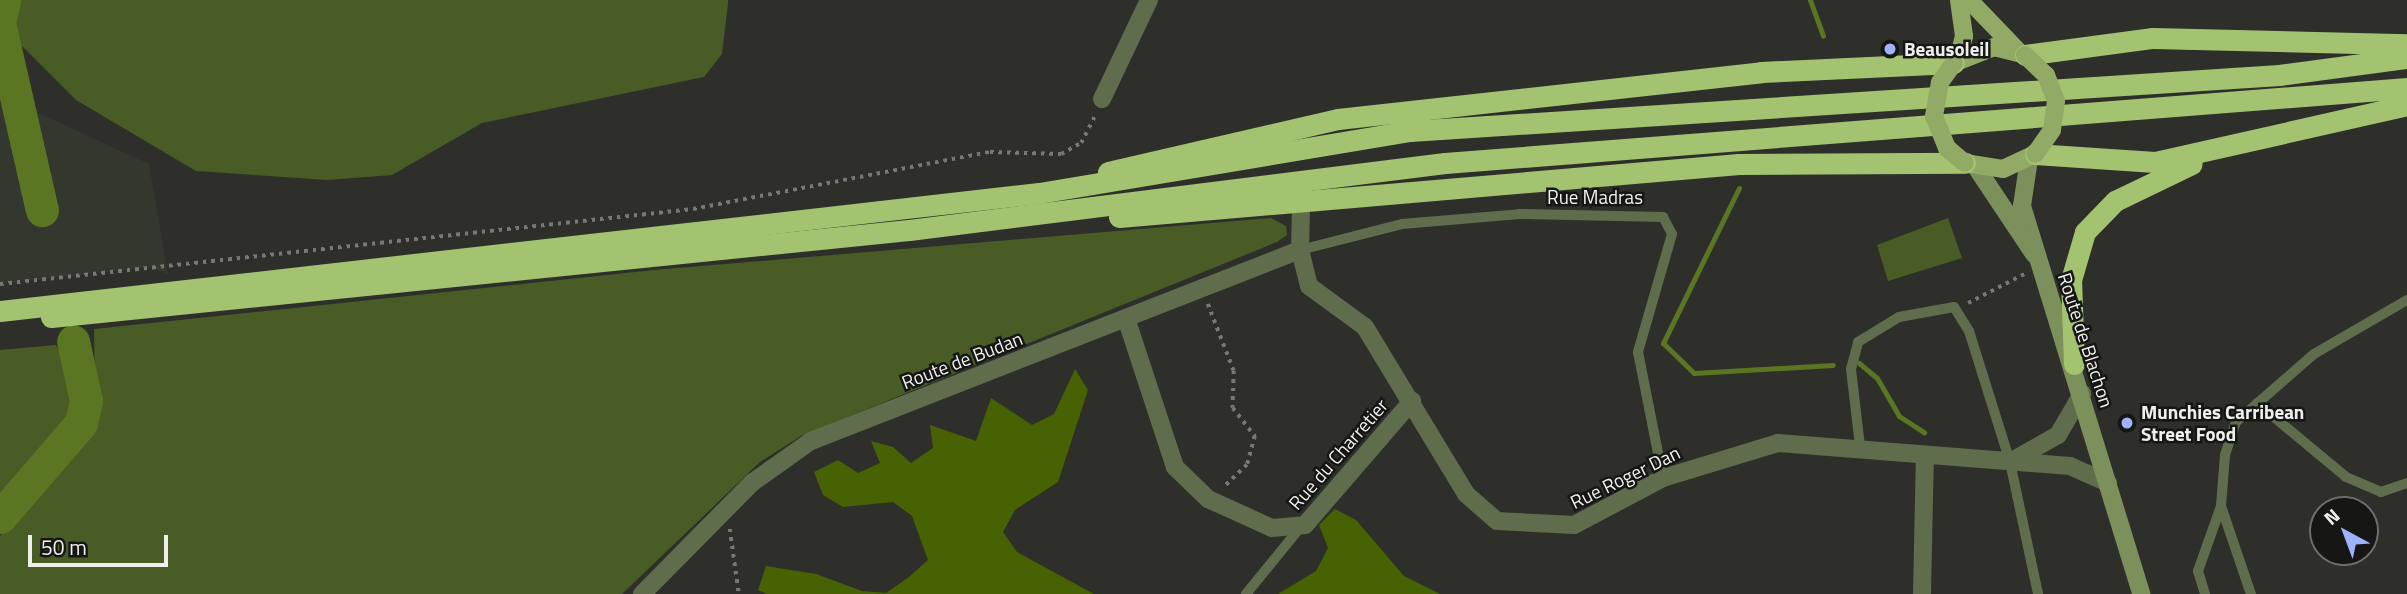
<!DOCTYPE html>
<html>
<head>
<meta charset="utf-8">
<style>
	body { margin:0 }
	#map { position:relative; width:2407px; height:594px; overflow:hidden; background:#2e2f2b; font-family:"Titillium Web",sans-serif }
	div>[style] { position:absolute }
	[style*='--x'] { left:calc(var(--x)*1px); top:calc(var(--y)*1px); width:calc(var(--w)*1px); rotate:calc(var(--a)*1deg) }
	.built>* { inset:0; background:#33372d }
	.green>* { inset:0; background:#495c25 }
	.forest>* { inset:0; background:#476203 }
	.stream>* { height:5px; margin:-2.5px; padding:0 2.5px; transform-origin:2.5px; border-radius:2.5px; background:#5a7622 }
	.river>* { height:33px; margin:-16.5px; padding:0 16.5px; transform-origin:16.5px; border-radius:16.5px; background:#5a7622 }
	.path>* { height:3.5px; margin-top:-1.75px; transform-origin:0; background:repeating-linear-gradient(90deg,#787976 0 3.5px,transparent 0 8.5px) }
	.lane>* { height:10px; margin:-5px; padding:0 5px; transform-origin:5px; border-radius:5px; background:#606d4d }
	.street>* { height:18px; margin:-9px; padding:0 9px; transform-origin:9px; border-radius:9px; background:#606d4d }
	.secondary>* { height:18px; margin:-9px; padding:0 9px; transform-origin:9px; border-radius:9px; background:#7c905c }
	.primary>* { height:18px; margin:-9px; padding:0 9px; transform-origin:9px; border-radius:9px; background:#91ab67 }
	.highway>* { height:21px; margin:-10.5px; padding:0 10.5px; transform-origin:10.5px; border-radius:10.5px; background:#a4c371 }
	.primary-bridge>* { height:18px; margin:-9px; padding:0 9px; transform-origin:9px; border-radius:9px; background:#91ab67 }
	.dots>* { width:19px; height:19px; translate:-50% -50%; box-sizing:border-box; border:4px solid #161715; border-radius:50% }
	span { translate:-50% -50%; white-space:nowrap; text-align:center; line-height:1.15; -webkit-text-stroke:5px #161715; paint-order:stroke }
	.poi-label { font-size:19px; color:#eff0ed; font-weight:700 }
	.left { translate:0 -50%; text-align:left }
	.street-label { font-size:19px; color:#eff0ed }
	.north { position:absolute; left:2309px; top:496px; width:70px; height:70px; box-sizing:border-box; background:#161715; border:2px solid #6d6e6b; border-radius:50%; rotate:319deg; font-size:19px; font-weight:700; line-height:28px; text-align:center; color:#eff0ed }
	.north::after { content:''; display:block; margin:auto; width:24px; height:32px; background:#9fb3fd; clip-path:polygon(50% 0,100% 100%,50% 72%,0 100%) }
	.scale { position:absolute; left:28px; top:535px; width:140px; height:32px; box-sizing:border-box; border:4px solid #eff0ed; border-top:0; padding-left:9px; font-size:21px; line-height:24px; white-space:nowrap; color:#eff0ed; -webkit-text-stroke:5px #161715; paint-order:stroke }
</style>
</head>
<body>
<div id="map">
	<div class="built">
		<div style="clip-path:polygon(0 95px,149px 164px,168px 275px,151px 267px,0 284px)"></div>
	</div>
	<div class="green">
		<div style="clip-path:polygon(0 0,728px 0,728px 4px,722px 54px,704px 77px,482px 123px,392px 175px,327px 180px,196px 171px,76px 100px,0 24px)"></div>
		<div style="clip-path:polygon(1271px 218px,1286px 226px,1287px 235px,1277px 242px,801px 436px,760px 462px,622px 594px,0 594px,0 536px,95px 418px,94px 329px,654px 270px)"></div>
		<div style="clip-path:polygon(1948px 218px,1962px 258px,1888px 281px,1877px 245px)"></div>
		<div style="clip-path:polygon(56px 345px,64px 359px,72px 407px,63px 429px,0 503px,0 350px)"></div>
	</div>
	<div class="forest">
		<div style="clip-path:polygon(1075px 369px,1088px 390px,1058px 482px,1015px 510px,1003px 532px,1017px 552px,1094px 594px,767px 594px,758px 590px,766px 566px,816px 574px,862px 591px,886px 593px,909px 577px,928px 560px,912px 516px,893px 502px,843px 507px,823px 495px,814px 472px,838px 460px,858px 473px,880px 463px,871px 441px,893px 447px,911px 463px,933px 448px,930px 425px,976px 441px,991px 398px,1032px 425px,1054px 414px)"></div>
		<div style="clip-path:polygon(1335px 509px,1356px 520px,1404px 576px,1440px 594px,1278px 594px,1316px 571px,1328px 548px,1319px 525px)"></div>
	</div>
	<div class="stream">
		<div style="--x:1810;--y:0;--w:38;--a:70"></div>
		<div style="--x:1739;--y:188;--w:173;--a:116.1"></div>
		<div style="--x:1663;--y:343;--w:43;--a:44.1"></div>
		<div style="--x:1694;--y:373;--w:139;--a:-3.3"></div>
		<div style="--x:1859;--y:363;--w:23;--a:40"></div>
		<div style="--x:1877;--y:378;--w:44;--a:59.9"></div>
		<div style="--x:1899;--y:416;--w:30;--a:33"></div>
	</div>
	<div class="river">
		<div style="--x:0;--y:18;--w:18;--a:-77"></div>
		<div style="--x:0;--y:27;--w:188;--a:77.1"></div>
		<div style="--x:0;--y:517;--w:124;--a:-49.2"></div>
		<div style="--x:81;--y:423;--w:23;--a:-77"></div>
		<div style="--x:86;--y:401;--w:61;--a:-102.2"></div>
	</div>
	<div class="path">
		<div style="--x:0;--y:284;--w:697;--a:-6.18"></div>
		<div style="--x:693;--y:209;--w:302;--a:-10.9"></div>
		<div style="--x:990;--y:152;--w:71;--a:1.6"></div>
		<div style="--x:1061;--y:154;--w:23;--a:-29"></div>
		<div style="--x:1081;--y:143;--w:34;--a:-63"></div>
		<div style="--x:1968;--y:303;--w:65;--a:-27.3"></div>
		<div style="--x:1208;--y:304;--w:72;--a:68.8"></div>
		<div style="--x:1234;--y:371;--w:37;--a:92"></div>
		<div style="--x:1233;--y:408;--w:36;--a:52"></div>
		<div style="--x:1255;--y:436;--w:30;--a:105"></div>
		<div style="--x:1247;--y:465;--w:33;--a:136"></div>
		<div style="--x:730;--y:529;--w:66;--a:82.1"></div>
	</div>
	<div class="lane">
		<div style="--x:1300;--y:250;--w:105;--a:-14.3"></div>
		<div style="--x:1402;--y:224;--w:118;--a:-4.8"></div>
		<div style="--x:1520;--y:214;--w:143;--a:1.2"></div>
		<div style="--x:1663;--y:217;--w:19;--a:62"></div>
		<div style="--x:1672;--y:234;--w:123;--a:106.1"></div>
		<div style="--x:1638;--y:352;--w:128;--a:78.8"></div>
		<div style="--x:2257;--y:403;--w:116;--a:39.7"></div>
		<div style="--x:2346;--y:477;--w:38;--a:23"></div>
		<div style="--x:2381;--y:492;--w:28;--a:-19"></div>
		<div style="--x:1860;--y:446;--w:78;--a:-96.7"></div>
		<div style="--x:1851;--y:369;--w:28;--a:-75"></div>
		<div style="--x:1858;--y:342;--w:48;--a:-31.4"></div>
		<div style="--x:1899;--y:317;--w:56;--a:-10.3"></div>
		<div style="--x:1954;--y:307;--w:28;--a:58"></div>
		<div style="--x:1969;--y:331;--w:137;--a:72.6"></div>
		<div style="--x:2010;--y:462;--w:135;--a:78"></div>
		<div style="--x:2221;--y:506;--w:93;--a:71.2"></div>
		<div style="--x:1246;--y:594;--w:84;--a:-50.8"></div>
		<div style="--x:2205;--y:594;--w:24;--a:-107"></div>
		<div style="--x:2198;--y:571;--w:69;--a:-70.5"></div>
		<div style="--x:2221;--y:506;--w:51;--a:-85.5"></div>
		<div style="--x:2225;--y:455;--w:35;--a:-72"></div>
		<div style="--x:2236;--y:422;--w:103;--a:-41.1"></div>
		<div style="--x:2314;--y:354;--w:108;--a:-30.1"></div>
	</div>
	<div class="street">
		<div style="--x:1102;--y:99;--w:110;--a:-64.6"></div>
		<div style="--x:1301;--y:206;--w:44;--a:91.3"></div>
		<div style="--x:1300;--y:250;--w:37;--a:76"></div>
		<div style="--x:1309;--y:286;--w:69;--a:36.2"></div>
		<div style="--x:1365;--y:327;--w:195;--a:58.8"></div>
		<div style="--x:1466;--y:494;--w:41;--a:41.1"></div>
		<div style="--x:1497;--y:521;--w:77;--a:3"></div>
		<div style="--x:1574;--y:525;--w:101;--a:-27.8"></div>
		<div style="--x:1663;--y:478;--w:120;--a:-16.9"></div>
		<div style="--x:1778;--y:443;--w:293;--a:4.5"></div>
		<div style="--x:2070;--y:466;--w:42;--a:24.1"></div>
		<div style="--x:1126;--y:318;--w:157;--a:71.8"></div>
		<div style="--x:1175;--y:467;--w:46;--a:44.1"></div>
		<div style="--x:1208;--y:499;--w:70;--a:24.4"></div>
		<div style="--x:1272;--y:528;--w:33;--a:-5"></div>
		<div style="--x:1305;--y:525;--w:164;--a:-49.2"></div>
		<div style="--x:2010;--y:462;--w:55;--a:-29.4"></div>
		<div style="--x:2058;--y:435;--w:48;--a:-59.7"></div>
		<div style="--x:642;--y:594;--w:158;--a:-45.3"></div>
		<div style="--x:753;--y:482;--w:71;--a:-35.3"></div>
		<div style="--x:811;--y:441;--w:525;--a:-21.34"></div>
		<div style="--x:1922;--y:594;--w:139;--a:-88.8"></div>
	</div>
	<div class="secondary">
		<div style="--x:2029;--y:159;--w:48;--a:98.5"></div>
		<div style="--x:2022;--y:206;--w:406;--a:72.9"></div>
		<div style="--x:1976;--y:167;--w:105;--a:56.3"></div>
	</div>
	<div class="primary">
		<div style="--x:1969;--y:0;--w:72;--a:46.1"></div>
		<div style="--x:1958;--y:60;--w:25;--a:-76"></div>
		<div style="--x:1964;--y:36;--w:36;--a:-98"></div>
		<div style="--x:1954;--y:63;--w:43;--a:-21.8"></div>
		<div style="--x:1994;--y:47;--w:32;--a:14"></div>
		<div style="--x:1965;--y:163;--w:38;--a:9"></div>
		<div style="--x:2003;--y:169;--w:35;--a:-25"></div>
	</div>
	<div class="highway">
		<div style="--x:2025;--y:55;--w:129;--a:-7.6"></div>
		<div style="--x:2153;--y:38;--w:254;--a:1.4"></div>
		<div style="--x:2035;--y:154;--w:120;--a:3.8"></div>
		<div style="--x:2155;--y:162;--w:258;--a:-12.7"></div>
		<div style="--x:1108;--y:172;--w:236;--a:-13"></div>
		<div style="--x:1338;--y:119;--w:426;--a:-6.3"></div>
		<div style="--x:1761;--y:72;--w:193;--a:-2.7"></div>
		<div style="--x:1119;--y:217;--w:622;--a:-4.89"></div>
		<div style="--x:1739;--y:164;--w:226;--a:-0.3"></div>
		<div style="--x:0;--y:311;--w:1046;--a:-6.48"></div>
		<div style="--x:1039;--y:193;--w:376;--a:-9.5"></div>
		<div style="--x:1410;--y:131;--w:871;--a:-3.69"></div>
		<div style="--x:2279;--y:75;--w:129;--a:-7.6"></div>
		<div style="--x:51;--y:317;--w:862;--a:-5.79"></div>
		<div style="--x:909;--y:230;--w:540;--a:-7.13"></div>
		<div style="--x:1445;--y:163;--w:965;--a:-4.46"></div>
		<div style="--x:2074;--y:364;--w:84;--a:-92"></div>
		<div style="--x:2071;--y:280;--w:50;--a:-73.7"></div>
		<div style="--x:2085;--y:232;--w:43;--a:-45.9"></div>
		<div style="--x:2115;--y:201;--w:85;--a:-25.7"></div>
	</div>
	<div class="primary-bridge">
		<div style="--x:2025;--y:55;--w:29;--a:44"></div>
		<div style="--x:2046;--y:75;--w:28;--a:69"></div>
		<div style="--x:2056;--y:101;--w:29;--a:98"></div>
		<div style="--x:2052;--y:130;--w:29;--a:125"></div>
		<div style="--x:1954;--y:63;--w:24;--a:126"></div>
		<div style="--x:1940;--y:82;--w:35;--a:100"></div>
		<div style="--x:1934;--y:116;--w:35;--a:68"></div>
		<div style="--x:1947;--y:148;--w:23;--a:40"></div>
	</div>
	<div class="dots">
		<div style="left:1890px;top:49px;background:#9fb3fd"></div>
		<div style="left:2127px;top:423px;background:#9fb3fd"></div>
	</div>
	<div class="poi-label">
		<span class="left" style="left:1904px;top:49px">Beausoleil</span>
		<span class="left" style="left:2141px;top:423px">Munchies Carribean<br>Street Food</span>
	</div>
	<div class="street-label">
		<span style="left:1595px;top:197px">Rue Madras</span>
		<span style="left:2086px;top:340px;rotate:72deg">Route de Blachon</span>
		<span style="left:962px;top:360px;rotate:-21deg">Route de Budan</span>
		<span style="left:1338px;top:454px;rotate:-49deg">Rue du Charretier</span>
		<span style="left:1625px;top:477px;rotate:-26deg">Rue Roger Dan</span>
	</div>
	<div class="north">N</div>
	<div class="scale">50 m</div>
</div>
</body>
</html>
